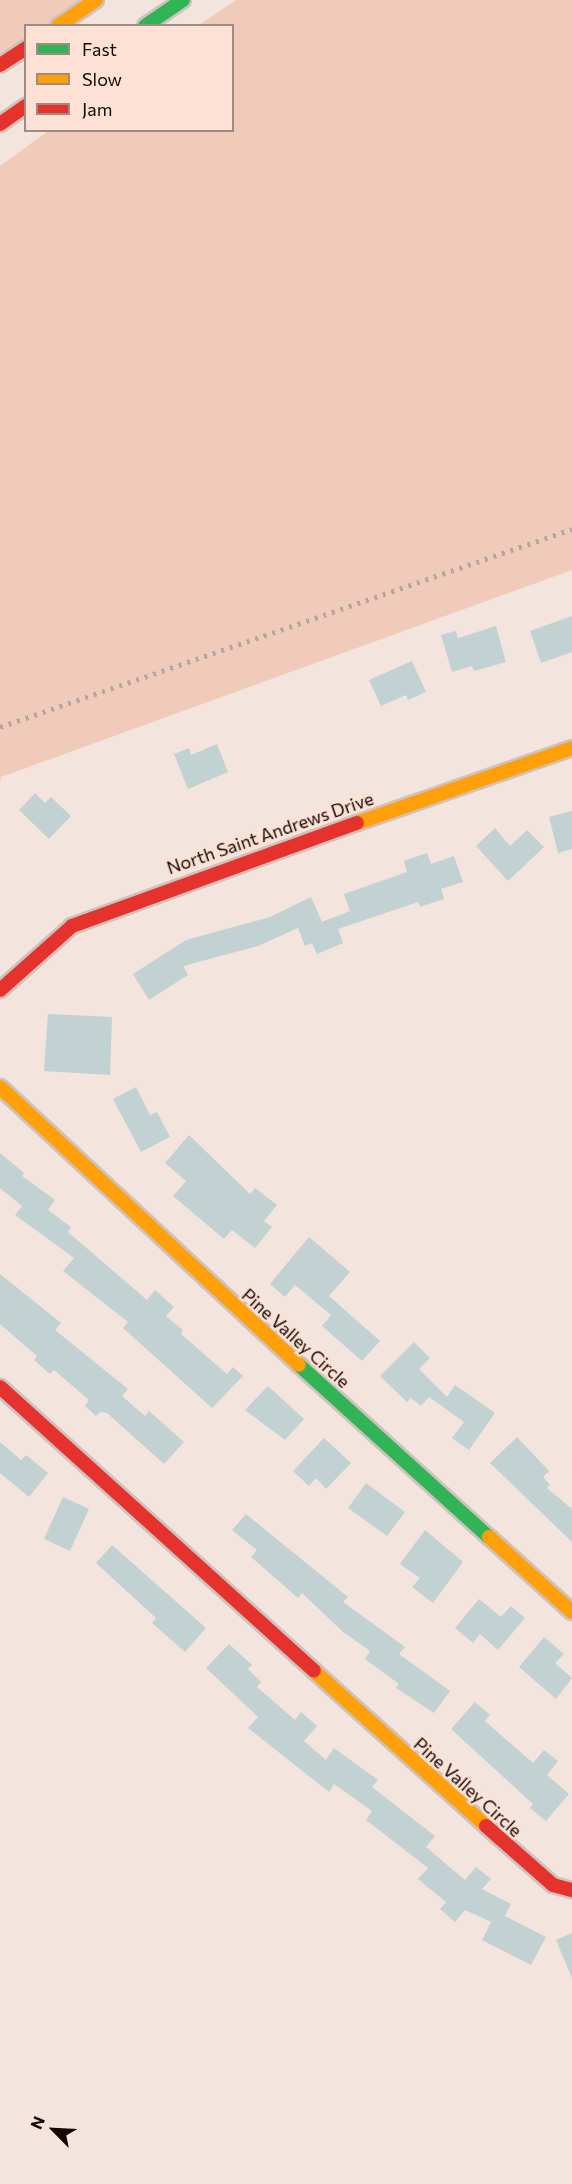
<!DOCTYPE html>
<html>
<head>
<meta charset="utf-8">
<style>
	body { margin:0 }
	#map { position:relative; width:572px; height:2184px; overflow:hidden; background:#f4e4de; font-family:Commissioner,sans-serif }
	div>[style] { position:absolute }
	[style*='--x'] { left:calc(var(--x)*1px); top:calc(var(--y)*1px); width:calc(var(--w)*1px); rotate:calc(var(--a)*1deg) }
	.green>* { inset:0; background:#f1cbba }
	.building>* { inset:0; background:#c2d1d1 }
	.roads { filter:drop-shadow(2px 0 #cec2bd) drop-shadow(-2px 0 #cec2bd) drop-shadow(0 2px #cec2bd) drop-shadow(0 -2px #cec2bd) }
	.fast>* { height:14px; margin:-7px; padding:0 7px; transform-origin:7px; border-radius:7px; background:#30b455 }
	.slow>* { height:14px; margin:-7px; padding:0 7px; transform-origin:7px; border-radius:7px; background:#ff9f0a }
	.jam>* { height:14px; margin:-7px; padding:0 7px; transform-origin:7px; border-radius:7px; background:#e5322d }
	.rail>* { height:4.5px; margin-top:-2.25px; transform-origin:0; background:repeating-linear-gradient(90deg,#b4a6a0 0 3px,transparent 0 9px) }
	span { translate:-50% -50%; white-space:nowrap; text-align:center; line-height:1.15; -webkit-text-stroke:5px #fde1d5; paint-order:stroke }
	.street-label { font-size:18px; color:#140905 }
	.legend { position:absolute; left:24px; top:24px; width:210px; height:108px; box-sizing:border-box; background:#fde1d5; border:2px solid #a08b82; margin:0; padding:8px 10px; list-style:none; font-size:18px; color:#140905 }
	.legend li { display:flex; align-items:center; gap:12px; height:30px }
	.legend b { width:30px; border:2px solid #a08b82 }
	.north { position:absolute; left:24px; top:2100px; width:60px; height:60px; -webkit-text-stroke:4px #fde1d5; paint-order:stroke; rotate:294deg; font-size:16px; font-weight:700; line-height:24px; text-align:center; color:#140905 }
	.north::after { content:''; display:block; margin:auto; width:21px; height:27px; background:#140905; clip-path:polygon(50% 0,100% 100%,50% 72%,0 100%) }
</style>
</head>
<body>
<div id="map">
	<div class="green">
		<div style="clip-path:polygon(0 0,96px 0,58px 25px,26px 26px,25px 48px,0 65px)"></div>
		<div style="clip-path:polygon(236px 0,572px 0,572px 570px,1px 777px,0 782px,0 166px,48px 131px,232px 130px,232px 26px,199px 25px)"></div>
	</div>
	<div class="building">
		<div style="clip-path:polygon(572px 616px,572px 652px,541px 663px,530px 631px)"></div>
		<div style="clip-path:polygon(496px 626px,506px 662px,474px 671px,472px 666px,452px 672px,441px 635px,456px 631px,458px 638px)"></div>
		<div style="clip-path:polygon(412px 661px,426px 692px,408px 700px,406px 695px,381px 706px,369px 680px)"></div>
		<div style="clip-path:polygon(217px 744px,228px 772px,188px 789px,174px 754px,189px 748px,191px 755px)"></div>
		<div style="clip-path:polygon(35px 793px,45px 803px,51px 797px,71px 816px,49px 839px,19px 810px)"></div>
		<div style="clip-path:polygon(572px 811px,572px 849px,558px 853px,549px 817px)"></div>
		<div style="clip-path:polygon(495px 828px,510px 846px,527px 830px,544px 847px,508px 881px,476px 846px)"></div>
		<div style="clip-path:polygon(427px 853px,431px 864px,454px 856px,463px 882px,441px 889px,444px 899px,420px 907px,418px 902px,338px 929px,343px 943px,317px 954px,312px 943px,305px 946px,298px 928px,258px 946px,183px 966px,188px 975px,149px 1000px,133px 974px,186px 940px,270px 917px,311px 897px,322px 922px,350px 911px,344px 894px,407px 872px,404px 861px)"></div>
		<div style="clip-path:polygon(48px 1014px,112px 1017px,110px 1075px,44px 1071px)"></div>
		<div style="clip-path:polygon(136px 1087px,150px 1115px,157px 1112px,170px 1137px,141px 1152px,113px 1099px)"></div>
		<div style="clip-path:polygon(189px 1135px,250px 1194px,255px 1188px,277px 1205px,264px 1221px,272px 1227px,255px 1248px,232px 1230px,224px 1239px,173px 1196px,186px 1181px,165px 1163px)"></div>
		<div style="clip-path:polygon(0 1153px,24px 1173px,22px 1176px,55px 1200px,48px 1210px,71px 1227px,68px 1232px,147px 1300px,155px 1290px,174px 1307px,166px 1316px,183px 1330px,181px 1334px,227px 1374px,233px 1367px,243px 1376px,212px 1408px,123px 1328px,128px 1322px,63px 1271px,74px 1258px,15px 1215px,22px 1206px,0 1188px)"></div>
		<div style="clip-path:polygon(309px 1237px,350px 1272px,329px 1296px,380px 1341px,362px 1361px,322px 1326px,331px 1315px,295px 1285px,285px 1297px,270px 1284px)"></div>
		<div style="clip-path:polygon(0 1274px,61px 1323px,55px 1330px,128px 1389px,122px 1396px,145px 1416px,149px 1411px,184px 1442px,164px 1464px,107px 1413px,100px 1412px,96px 1416px,85px 1406px,89px 1400px,54px 1370px,50px 1374px,34px 1360px,37px 1356px,0 1324px)"></div>
		<div style="clip-path:polygon(414px 1342px,430px 1358px,419px 1369px,447px 1397px,455px 1385px,495px 1413px,469px 1450px,452px 1438px,464px 1422px,429px 1397px,421px 1406px,411px 1398px,407px 1402px,380px 1376px)"></div>
		<div style="clip-path:polygon(268px 1386px,304px 1419px,285px 1440px,245px 1410px)"></div>
		<div style="clip-path:polygon(517px 1437px,549px 1471px,543px 1477px,550px 1485px,547px 1488px,572px 1509px,572px 1542px,490px 1463px)"></div>
		<div style="clip-path:polygon(324px 1438px,351px 1463px,326px 1489px,316px 1478px,309px 1486px,293px 1471px)"></div>
		<div style="clip-path:polygon(0 1442px,21px 1460px,26px 1455px,48px 1473px,29px 1497px,0 1473px)"></div>
		<div style="clip-path:polygon(366px 1483px,405px 1512px,387px 1536px,348px 1508px)"></div>
		<div style="clip-path:polygon(63px 1497px,89px 1509px,70px 1551px,44px 1539px)"></div>
		<div style="clip-path:polygon(246px 1514px,348px 1597px,343px 1602px,405px 1647px,399px 1654px,450px 1691px,434px 1713px,396px 1688px,399px 1684px,365px 1659px,370px 1651px,342px 1631px,302px 1593px,298px 1598px,251px 1557px,257px 1550px,232px 1530px)"></div>
		<div style="clip-path:polygon(425px 1530px,463px 1562px,433px 1603px,412px 1587px,420px 1578px,400px 1564px)"></div>
		<div style="clip-path:polygon(112px 1545px,206px 1628px,185px 1652px,152px 1623px,156px 1618px,96px 1563px)"></div>
		<div style="clip-path:polygon(479px 1599px,501px 1617px,511px 1606px,525px 1618px,498px 1650px,480px 1634px,473px 1643px,455px 1628px)"></div>
		<div style="clip-path:polygon(544px 1637px,564px 1654px,555px 1663px,572px 1678px,556px 1699px,519px 1667px)"></div>
		<div style="clip-path:polygon(229px 1644px,252px 1665px,248px 1669px,261px 1682px,257px 1687px,295px 1720px,301px 1712px,317px 1726px,304px 1741px,326px 1760px,334px 1748px,378px 1780px,372px 1787px,435px 1836px,426px 1847px,465px 1880px,476px 1867px,491px 1879px,482px 1889px,511px 1904px,505px 1916px,546px 1937px,531px 1965px,482px 1940px,491px 1922px,465px 1910px,455px 1922px,440px 1909px,446px 1902px,418px 1879px,428px 1868px,366px 1820px,372px 1811px,334px 1784px,329px 1792px,248px 1728px,258px 1717px,206px 1668px)"></div>
		<div style="clip-path:polygon(475px 1702px,490px 1715px,485px 1721px,533px 1763px,544px 1750px,558px 1761px,547px 1775px,569px 1794px,546px 1821px,530px 1808px,533px 1804px,451px 1729px)"></div>
		<div style="clip-path:polygon(572px 1933px,572px 1978px,556px 1940px)"></div>
	</div>
	<div class="roads">
		<div class="fast">
			<div style="--x:145;--y:26;--w:46;--a:-34.4"></div>
			<div style="--x:299;--y:1365;--w:256;--a:42.2"></div>
		</div>
		<div class="slow">
			<div style="--x:58;--y:26;--w:46;--a:-34.4"></div>
			<div style="--x:357;--y:823;--w:228;--a:-19.2"></div>
			<div style="--x:0;--y:1087;--w:408;--a:42.9"></div>
			<div style="--x:489;--y:1537;--w:112;--a:42.1"></div>
			<div style="--x:314;--y:1671;--w:232;--a:42"></div>
		</div>
		<div class="jam">
			<div style="--x:0;--y:65;--w:31;--a:-33"></div>
			<div style="--x:0;--y:124;--w:32;--a:-35"></div>
			<div style="--x:0;--y:990;--w:96;--a:-41.6"></div>
			<div style="--x:72;--y:926;--w:303;--a:-19.9"></div>
			<div style="--x:0;--y:1387;--w:423;--a:42.1"></div>
			<div style="--x:486;--y:1826;--w:89;--a:41.4"></div>
			<div style="--x:553;--y:1885;--w:20;--a:15"></div>
		</div>
	</div>
	<div class="rail">
		<div style="--x:0;--y:727;--w:605;--a:-19.09"></div>
	</div>
	<div class="street-label">
		<span style="left:270px;top:833px;rotate:-19deg">North Saint Andrews Drive</span>
		<span style="left:296px;top:1338px;rotate:42deg">Pine Valley Circle</span>
		<span style="left:468px;top:1787px;rotate:42deg">Pine Valley Circle</span>
	</div>
	<ul class="legend">
	<li><b style="height:8px;background:#30b455"></b>Fast</li>
	<li><b style="height:8px;background:#ff9f0a"></b>Slow</li>
	<li><b style="height:8px;background:#e5322d"></b>Jam</li>
	</ul>
	<div class="north">N</div>
</div>
</body>
</html>
